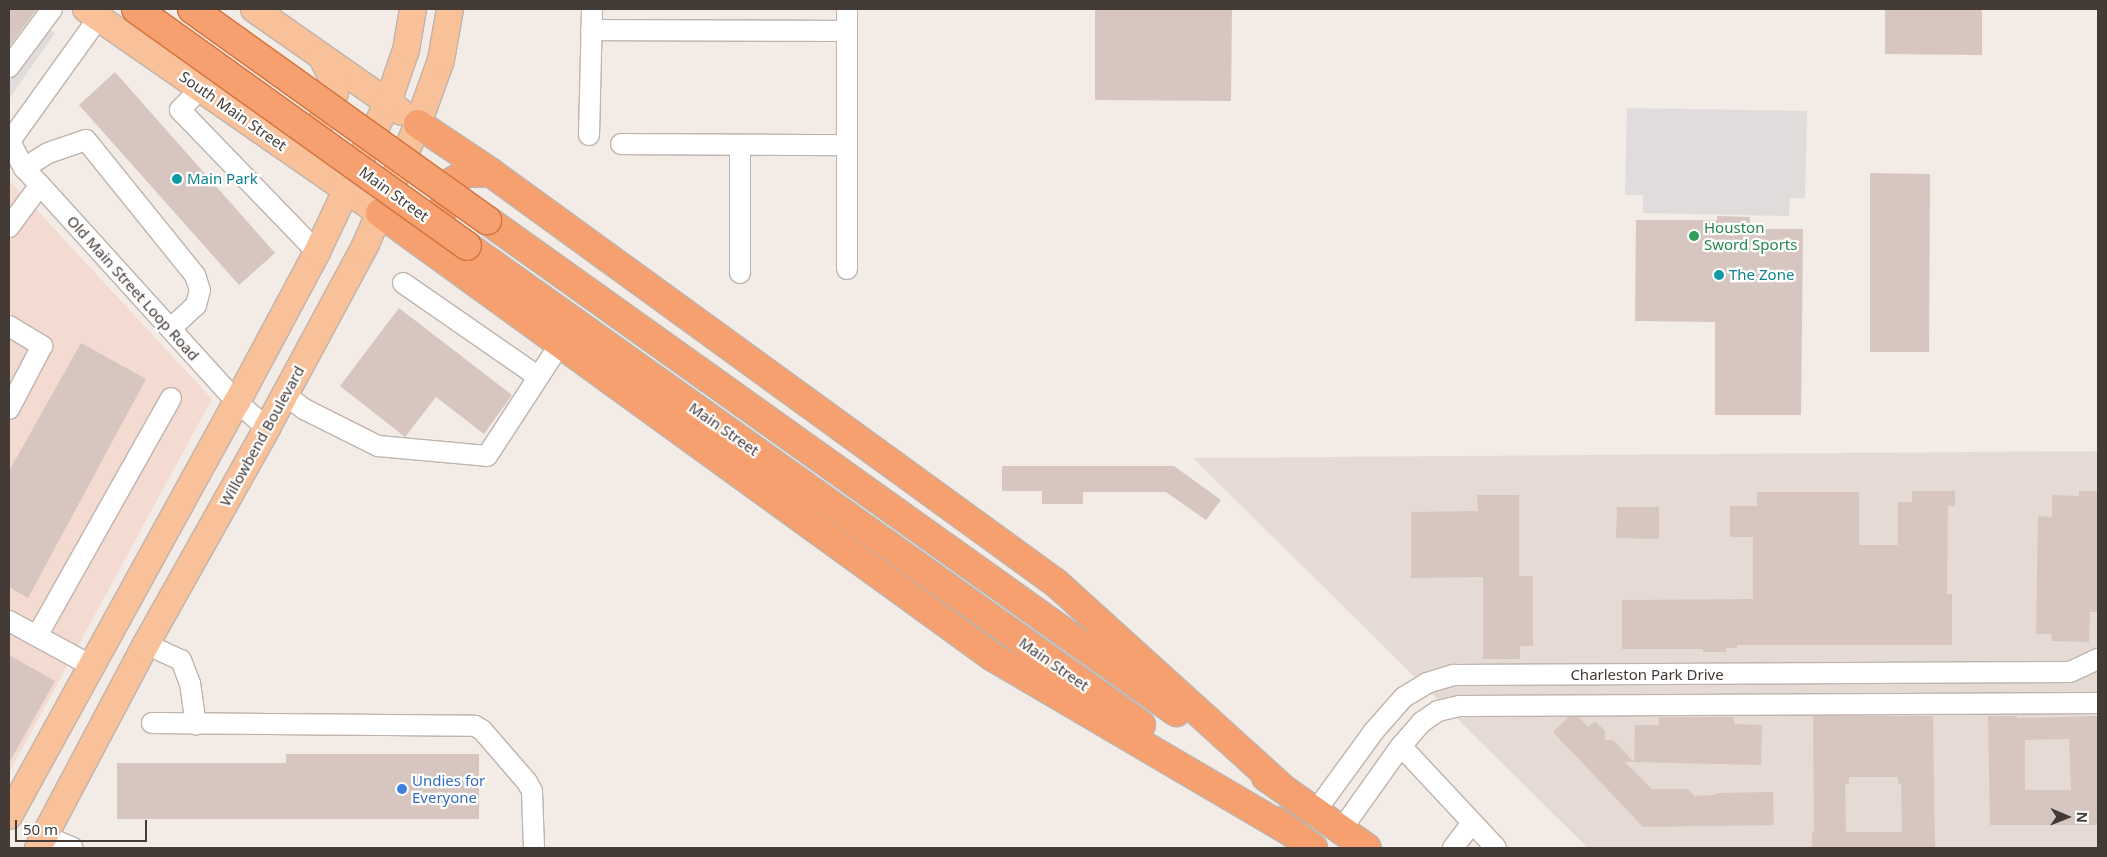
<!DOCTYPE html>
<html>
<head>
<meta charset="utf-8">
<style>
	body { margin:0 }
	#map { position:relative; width:2107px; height:857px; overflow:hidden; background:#f2ebe6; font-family:"Noto Sans",sans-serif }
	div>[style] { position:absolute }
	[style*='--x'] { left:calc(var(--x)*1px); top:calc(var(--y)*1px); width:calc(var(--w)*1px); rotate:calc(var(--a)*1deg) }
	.residential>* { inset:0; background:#e5dbd4 }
	.commercial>* { inset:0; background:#f3dbd2 }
	.parking>* { inset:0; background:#e0dcdb }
	.building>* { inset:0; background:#d6c6bf }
	.roads { filter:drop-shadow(1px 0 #c0b3ac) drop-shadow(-1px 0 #c0b3ac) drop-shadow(0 1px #c0b3ac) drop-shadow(0 -1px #c0b3ac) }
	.minor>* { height:20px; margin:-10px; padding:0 10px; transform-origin:10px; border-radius:10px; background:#fff }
	.major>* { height:26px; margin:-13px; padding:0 13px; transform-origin:13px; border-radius:13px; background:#f8c199 }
	.highway>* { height:28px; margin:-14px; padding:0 14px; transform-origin:14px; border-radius:14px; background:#f5a06e }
	.bridges { filter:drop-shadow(1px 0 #d4713e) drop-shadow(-1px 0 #d4713e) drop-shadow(0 1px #d4713e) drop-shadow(0 -1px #d4713e) }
	.highway-bridge>* { height:28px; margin:-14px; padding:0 14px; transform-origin:14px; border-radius:14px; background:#f5a06e }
	.dots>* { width:14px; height:14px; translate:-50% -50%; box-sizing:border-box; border:2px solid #fff; border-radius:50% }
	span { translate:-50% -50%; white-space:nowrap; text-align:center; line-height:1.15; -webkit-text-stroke:4.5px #fff; paint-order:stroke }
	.street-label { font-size:15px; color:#443a36 }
	.culture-label { font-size:15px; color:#0d838f }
	.left { translate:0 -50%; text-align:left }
	.leisure-label { font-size:15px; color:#27864d }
	.shop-label { font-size:15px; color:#366cbe }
	.frame { position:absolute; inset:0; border:10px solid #443a36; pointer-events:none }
	.north { position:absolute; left:2042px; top:792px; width:50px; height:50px; -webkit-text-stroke:4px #fff; paint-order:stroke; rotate:91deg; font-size:14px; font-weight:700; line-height:20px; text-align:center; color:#443a36 }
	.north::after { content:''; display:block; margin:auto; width:18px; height:22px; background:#443a36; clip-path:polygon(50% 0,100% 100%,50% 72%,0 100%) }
	.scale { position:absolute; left:15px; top:820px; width:132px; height:22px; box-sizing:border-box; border:2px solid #443a36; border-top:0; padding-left:6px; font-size:15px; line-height:18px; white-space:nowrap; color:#443a36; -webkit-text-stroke:4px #fff; paint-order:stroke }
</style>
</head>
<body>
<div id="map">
	<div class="residential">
		<div style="clip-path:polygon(2098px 451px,2098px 848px,1588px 848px,1193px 458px)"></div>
	</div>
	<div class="commercial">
		<div style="clip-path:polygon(9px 180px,212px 399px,9px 773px)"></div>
	</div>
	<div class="parking">
		<div style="clip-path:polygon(45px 26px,55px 33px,9px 99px,9px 78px)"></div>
		<div style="clip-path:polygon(1627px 108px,1807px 111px,1805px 198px,1790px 198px,1789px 216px,1643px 213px,1643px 195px,1625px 195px)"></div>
	</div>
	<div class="building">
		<div style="clip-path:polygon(9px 9px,37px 9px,9px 47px)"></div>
		<div style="clip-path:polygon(1095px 9px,1232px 9px,1231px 101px,1095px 100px)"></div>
		<div style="clip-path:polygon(1885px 9px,1982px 9px,1982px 55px,1885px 54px)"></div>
		<div style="clip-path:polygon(115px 72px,275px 253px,239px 285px,79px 105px)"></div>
		<div style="clip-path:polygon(1870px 173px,1930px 174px,1929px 352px,1870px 352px)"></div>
		<div style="clip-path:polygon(1717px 216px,1750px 217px,1750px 229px,1803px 229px,1801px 415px,1715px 415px,1715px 322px,1635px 321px,1636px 220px,1717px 220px)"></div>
		<div style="clip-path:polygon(399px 308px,512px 395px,484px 434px,436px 397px,405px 437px,340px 386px)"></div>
		<div style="clip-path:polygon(81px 343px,146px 379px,28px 598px,9px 587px,9px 471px)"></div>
		<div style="clip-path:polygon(1002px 466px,1174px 466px,1221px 500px,1206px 520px,1166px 492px,1083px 492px,1083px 504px,1042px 504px,1042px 491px,1002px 491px)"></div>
		<div style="clip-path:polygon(1912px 491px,1955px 491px,1955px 506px,1948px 506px,1947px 594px,1952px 594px,1952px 645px,1737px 645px,1737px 648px,1726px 648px,1726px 652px,1703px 652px,1703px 649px,1622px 649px,1622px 600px,1753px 599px,1753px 537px,1730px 537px,1730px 506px,1757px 506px,1757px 492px,1859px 492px,1859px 545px,1898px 545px,1898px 502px,1912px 502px)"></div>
		<div style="clip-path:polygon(2079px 491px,2098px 491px,2098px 612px,2090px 612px,2089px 642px,2051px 641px,2052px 634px,2036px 634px,2038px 516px,2052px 517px,2052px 495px,2079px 496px)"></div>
		<div style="clip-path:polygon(1477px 495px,1519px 495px,1519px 576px,1533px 576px,1533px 646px,1520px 646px,1520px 659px,1483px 659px,1483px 577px,1411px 578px,1411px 512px,1478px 511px)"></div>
		<div style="clip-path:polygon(1617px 507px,1659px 507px,1659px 539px,1616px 538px)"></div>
		<div style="clip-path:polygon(9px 655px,55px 681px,9px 763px)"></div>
		<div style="clip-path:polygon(evenodd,1813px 716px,1933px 716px,1935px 848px,1812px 848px,1812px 832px,1814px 832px,1813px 716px,1849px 777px,1898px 777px,1898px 784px,1901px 784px,1902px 832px,1846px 832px,1845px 784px,1849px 784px,1849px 777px)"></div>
		<div style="clip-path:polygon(evenodd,1988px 716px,2017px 716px,2017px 718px,2098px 716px,2098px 825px,1990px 825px,1988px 716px,2069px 739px,2071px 790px,2025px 790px,2025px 740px,2069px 739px)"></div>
		<div style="clip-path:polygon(1568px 717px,1579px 717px,1588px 727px,1595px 721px,1605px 731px,1605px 740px,1613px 740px,1634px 762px,1625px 762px,1652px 789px,1688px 789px,1695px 796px,1714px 795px,1717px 793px,1773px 792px,1774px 825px,1643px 827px,1553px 732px)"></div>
		<div style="clip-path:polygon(1659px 717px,1734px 717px,1734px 724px,1762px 725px,1761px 765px,1634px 762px,1635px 725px,1659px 725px)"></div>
		<div style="clip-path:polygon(286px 754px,479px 754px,479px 819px,117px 819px,117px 763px,286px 763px)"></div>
	</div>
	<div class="roads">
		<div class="minor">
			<div style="--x:847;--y:9;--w:260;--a:90"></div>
			<div style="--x:591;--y:30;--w:256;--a:0.2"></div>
			<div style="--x:9;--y:67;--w:72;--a:-53.4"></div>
			<div style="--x:200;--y:89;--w:29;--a:134"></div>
			<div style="--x:180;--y:110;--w:197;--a:46"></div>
			<div style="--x:589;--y:135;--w:126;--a:-88.6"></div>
			<div style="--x:9;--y:140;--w:32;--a:62"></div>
			<div style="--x:24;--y:168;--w:23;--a:47"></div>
			<div style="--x:40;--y:185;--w:293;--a:47.8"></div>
			<div style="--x:237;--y:402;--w:40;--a:41"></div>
			<div style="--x:10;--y:141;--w:153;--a:-54.3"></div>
			<div style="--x:621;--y:144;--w:226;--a:0.3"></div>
			<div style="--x:24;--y:168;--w:28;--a:-32"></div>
			<div style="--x:48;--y:153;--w:40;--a:-18.9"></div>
			<div style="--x:86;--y:140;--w:174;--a:51.1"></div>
			<div style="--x:195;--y:275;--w:16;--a:72"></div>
			<div style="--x:200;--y:290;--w:16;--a:105"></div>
			<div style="--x:196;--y:305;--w:35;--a:137"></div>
			<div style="--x:9;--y:227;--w:52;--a:-53.6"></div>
			<div style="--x:740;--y:273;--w:128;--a:-90"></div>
			<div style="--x:403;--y:283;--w:165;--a:34.7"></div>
			<div style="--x:9;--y:326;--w:39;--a:31"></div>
			<div style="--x:42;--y:346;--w:71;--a:117.6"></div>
			<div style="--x:285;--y:395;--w:24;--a:36"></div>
			<div style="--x:304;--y:409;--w:83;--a:26.6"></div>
			<div style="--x:378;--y:446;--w:109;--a:5.2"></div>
			<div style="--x:487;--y:456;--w:134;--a:-56.9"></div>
			<div style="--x:9;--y:621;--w:92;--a:28.5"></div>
			<div style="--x:37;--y:636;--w:273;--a:-60.6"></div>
			<div style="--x:146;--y:644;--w:38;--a:25"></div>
			<div style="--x:181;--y:660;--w:25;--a:69"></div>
			<div style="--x:190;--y:683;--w:42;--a:81.9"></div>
			<div style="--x:152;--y:723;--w:323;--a:0.5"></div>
			<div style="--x:475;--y:726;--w:8;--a:30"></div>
			<div style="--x:482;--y:730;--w:69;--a:49.1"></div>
			<div style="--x:527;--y:782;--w:10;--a:61"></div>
			<div style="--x:532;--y:791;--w:57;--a:88"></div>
			<div style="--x:1401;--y:746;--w:139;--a:47"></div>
			<div style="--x:1315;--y:812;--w:100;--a:-53.9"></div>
			<div style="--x:1374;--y:731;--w:45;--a:-48.6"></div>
			<div style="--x:1404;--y:697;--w:27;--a:-31"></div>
			<div style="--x:1427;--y:683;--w:28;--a:-17"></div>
			<div style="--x:1454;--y:675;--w:616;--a:-0.28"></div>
			<div style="--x:2070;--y:672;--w:31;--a:-25"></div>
			<div style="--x:1341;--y:830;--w:103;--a:-54.5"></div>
			<div style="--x:1401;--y:746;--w:32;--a:-49"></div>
			<div style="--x:1422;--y:722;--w:19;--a:-35"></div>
			<div style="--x:1438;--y:711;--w:23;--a:-13"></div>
			<div style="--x:1460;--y:706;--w:638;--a:-0.27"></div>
			<div style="--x:45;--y:836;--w:30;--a:23"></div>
			<div style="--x:1453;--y:848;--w:31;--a:-53"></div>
		</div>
		<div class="major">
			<div style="--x:86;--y:9;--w:358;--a:34.8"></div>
			<div style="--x:254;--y:9;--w:179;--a:35"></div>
			<div style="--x:291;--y:141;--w:8;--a:0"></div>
			<div style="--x:299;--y:141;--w:19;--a:-25"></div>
			<div style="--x:316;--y:133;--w:44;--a:-64.6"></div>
			<div style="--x:335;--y:93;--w:10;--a:-90"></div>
			<div style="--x:335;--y:83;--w:30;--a:-117"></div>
			<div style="--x:9;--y:816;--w:473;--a:-61.2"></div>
			<div style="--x:237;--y:402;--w:170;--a:-61.9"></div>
			<div style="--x:317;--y:252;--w:166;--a:-64.7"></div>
			<div style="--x:388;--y:102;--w:55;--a:-70.9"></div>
			<div style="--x:406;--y:50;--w:42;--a:-80.3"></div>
			<div style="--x:38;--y:848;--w:231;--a:-62.1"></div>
			<div style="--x:146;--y:644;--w:248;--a:-60.7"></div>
			<div style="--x:267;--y:428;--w:207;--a:-61.7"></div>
			<div style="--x:365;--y:246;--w:133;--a:-66.5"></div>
			<div style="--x:418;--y:124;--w:68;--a:-70.2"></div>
			<div style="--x:441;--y:60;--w:52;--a:-80"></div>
		</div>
		<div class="highway">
			<div style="--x:418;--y:124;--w:87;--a:33.7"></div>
			<div style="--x:490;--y:172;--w:699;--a:35.99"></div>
			<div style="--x:1056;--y:583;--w:304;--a:42.2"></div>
			<div style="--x:380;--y:213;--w:757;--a:35.92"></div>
			<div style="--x:993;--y:657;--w:346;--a:30.4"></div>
			<div style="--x:487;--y:220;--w:847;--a:35.53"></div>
			<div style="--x:467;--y:246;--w:827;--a:35.4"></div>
			<div style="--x:437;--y:247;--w:16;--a:-97"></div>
			<div style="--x:435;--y:231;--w:53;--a:-70.2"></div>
			<div style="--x:453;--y:181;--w:16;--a:-30"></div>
			<div style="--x:467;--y:173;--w:23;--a:-2"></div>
			<div style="--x:1266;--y:777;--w:123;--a:35.1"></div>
			<div style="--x:1276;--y:821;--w:46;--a:36.1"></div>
		</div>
	</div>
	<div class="bridges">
		<div class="highway-bridge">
			<div style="--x:136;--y:9;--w:407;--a:35.6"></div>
			<div style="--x:192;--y:9;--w:363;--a:35.6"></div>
		</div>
	</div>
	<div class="dots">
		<div style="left:177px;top:179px;background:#0f9aa8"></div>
		<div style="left:1694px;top:236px;background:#2e9e5b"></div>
		<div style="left:1719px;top:275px;background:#0f9aa8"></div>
		<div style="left:402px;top:789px;background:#3f7fe0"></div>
	</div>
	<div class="street-label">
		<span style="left:233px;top:111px;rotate:35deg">South Main Street</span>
		<span style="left:394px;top:194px;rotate:36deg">Main Street</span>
		<span style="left:133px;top:288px;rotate:48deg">Old Main Street Loop Road</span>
		<span style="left:724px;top:429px;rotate:35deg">Main Street</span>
		<span style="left:262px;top:436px;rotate:-61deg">Willowbend Boulevard</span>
		<span style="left:1054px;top:664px;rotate:35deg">Main Street</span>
		<span style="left:1647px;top:675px">Charleston Park Drive</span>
	</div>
	<div class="culture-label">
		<span class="left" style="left:187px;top:179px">Main Park</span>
		<span class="left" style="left:1729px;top:275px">The Zone</span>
	</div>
	<div class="leisure-label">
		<span class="left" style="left:1704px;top:236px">Houston<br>Sword Sports</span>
	</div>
	<div class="shop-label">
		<span class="left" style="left:412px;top:789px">Undies for<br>Everyone</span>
	</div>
	<div class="frame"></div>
	<div class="north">N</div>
	<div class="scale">50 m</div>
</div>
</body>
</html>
